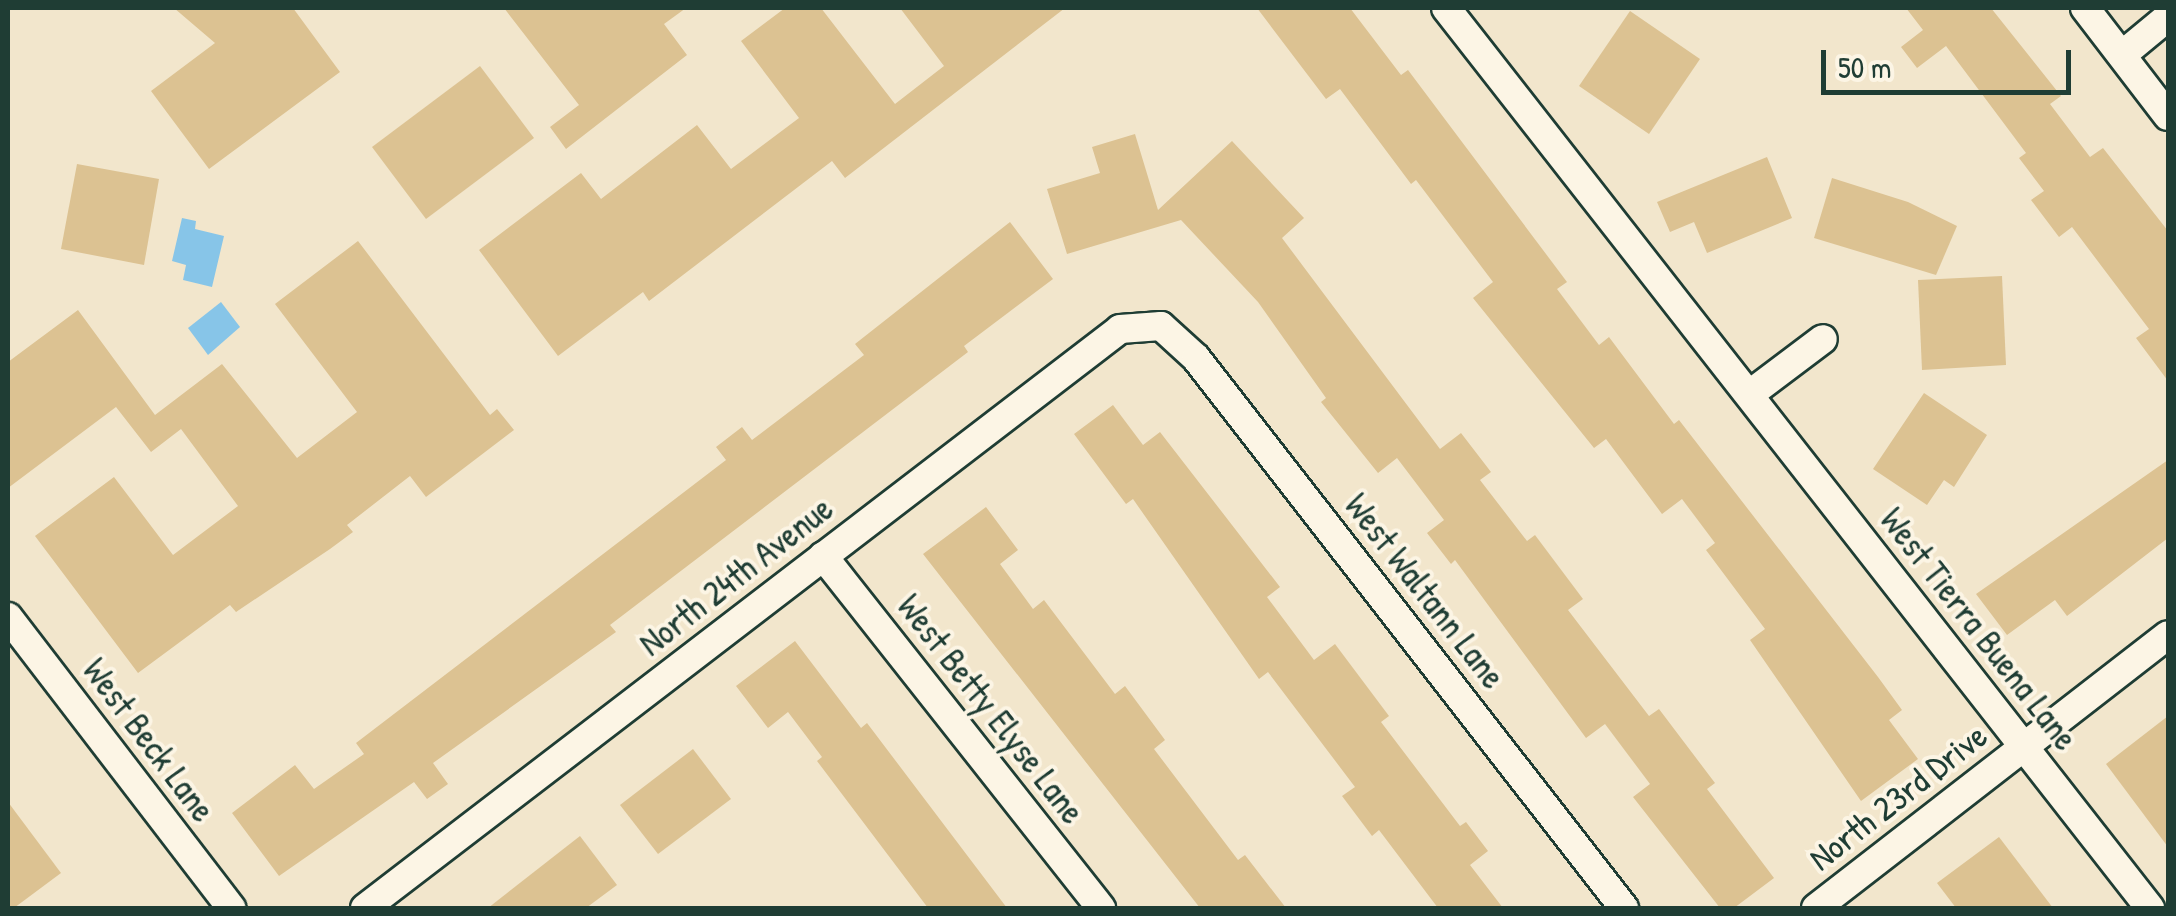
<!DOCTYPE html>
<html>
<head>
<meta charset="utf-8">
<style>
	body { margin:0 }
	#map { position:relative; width:2176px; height:916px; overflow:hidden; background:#f2e6cc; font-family:"Patrick Hand",sans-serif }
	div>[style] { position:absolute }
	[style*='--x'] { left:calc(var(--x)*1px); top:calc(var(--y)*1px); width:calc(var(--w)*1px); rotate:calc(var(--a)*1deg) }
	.water>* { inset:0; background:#87c5e8 }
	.building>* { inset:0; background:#dcc292 }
	.roads { filter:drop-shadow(2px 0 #1f3d34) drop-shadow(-2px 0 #1f3d34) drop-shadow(0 2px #1f3d34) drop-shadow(0 -2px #1f3d34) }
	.minor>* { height:28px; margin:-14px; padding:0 14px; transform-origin:14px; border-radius:14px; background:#fcf5e5 }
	span { translate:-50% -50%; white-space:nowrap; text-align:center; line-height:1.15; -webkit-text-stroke:8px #fcf5e5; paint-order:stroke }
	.street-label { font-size:35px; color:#1f3d34 }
	.frame { position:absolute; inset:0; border:10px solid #1f3d34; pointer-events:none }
	.scale { position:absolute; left:1821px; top:50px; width:250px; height:45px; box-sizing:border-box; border:5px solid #1f3d34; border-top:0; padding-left:12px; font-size:30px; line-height:35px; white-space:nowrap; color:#1f3d34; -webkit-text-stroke:8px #fcf5e5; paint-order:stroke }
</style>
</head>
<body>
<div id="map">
	<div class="water">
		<div style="clip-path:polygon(182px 218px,196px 221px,195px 229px,224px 236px,212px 287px,183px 280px,186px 265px,172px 261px)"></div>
		<div style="clip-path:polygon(221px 302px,240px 327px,208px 355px,188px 328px)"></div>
	</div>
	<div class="building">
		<div style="clip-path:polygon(174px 8px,293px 8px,340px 72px,209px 169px,151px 91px,215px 43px)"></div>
		<div style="clip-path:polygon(504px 8px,686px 8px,664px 24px,687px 55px,566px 149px,550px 127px,579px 105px)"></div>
		<div style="clip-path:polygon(785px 8px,821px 8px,895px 104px,944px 66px,900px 8px,1065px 8px,845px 178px,832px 161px,649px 301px,643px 292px,558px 356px,479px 250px,581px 173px,601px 199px,697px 125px,731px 169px,799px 118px,741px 41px)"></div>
		<div style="clip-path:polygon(1257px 8px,1350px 8px,1401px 75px,1408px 70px,1567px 282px,1557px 289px,1599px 345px,1609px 337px,1674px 424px,1679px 420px,1878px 677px,1902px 710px,1889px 720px,1918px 759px,1861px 801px,1750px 640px,1765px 629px,1706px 550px,1715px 543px,1682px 499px,1662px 514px,1606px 439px,1594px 448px,1473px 298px,1493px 282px,1416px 180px,1411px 184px,1340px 89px,1326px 99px)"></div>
		<div style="clip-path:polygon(1906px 8px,1991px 8px,2061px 96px,2050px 104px,2090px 157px,2103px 148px,2168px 231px,2168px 381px,2136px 338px,2149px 329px,2072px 227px,2059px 237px,2031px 200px,2044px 191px,2019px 158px,2026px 153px,1946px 46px,1917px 68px,1901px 47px,1923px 30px)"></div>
		<div style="clip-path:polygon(1630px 11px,1700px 59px,1649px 134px,1579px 86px)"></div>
		<div style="clip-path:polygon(480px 66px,534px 138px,426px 219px,372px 147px)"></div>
		<div style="clip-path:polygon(1135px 134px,1158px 210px,1232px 141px,1304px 218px,1282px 238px,1440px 449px,1461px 433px,1491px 472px,1480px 480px,1527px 541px,1535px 535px,1583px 599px,1568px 610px,1649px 716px,1659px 709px,1715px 783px,1707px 789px,1774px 878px,1734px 908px,1720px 908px,1633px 797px,1650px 784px,1605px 724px,1586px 738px,1455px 560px,1451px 564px,1427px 533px,1444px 520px,1397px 458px,1378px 473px,1321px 402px,1326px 398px,1258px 302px,1181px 220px,1067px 254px,1047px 189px,1100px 173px,1092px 147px)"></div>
		<div style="clip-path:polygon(1767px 157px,1792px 218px,1707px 253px,1694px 222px,1670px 232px,1657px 202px)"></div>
		<div style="clip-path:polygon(77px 164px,159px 179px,144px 265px,61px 249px)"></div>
		<div style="clip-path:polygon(1832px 178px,1908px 202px,1957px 226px,1936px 275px,1814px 238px)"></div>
		<div style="clip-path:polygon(1010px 222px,1053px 279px,964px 346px,968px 352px,610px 625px,616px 632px,433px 763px,448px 784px,427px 799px,414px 782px,279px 876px,232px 813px,295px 765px,314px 789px,364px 754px,356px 743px,726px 460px,716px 447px,742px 427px,752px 440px,864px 355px,855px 344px)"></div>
		<div style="clip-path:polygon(358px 241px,490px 415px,497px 409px,514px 430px,426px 497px,410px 476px,347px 525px,353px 532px,330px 549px,236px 612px,230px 605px,138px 673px,35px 536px,114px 477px,173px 555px,238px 506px,181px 429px,151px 452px,116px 407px,8px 488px,8px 362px,78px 310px,155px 415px,222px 364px,297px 458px,357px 412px,275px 304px)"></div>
		<div style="clip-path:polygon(2002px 276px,2006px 365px,1922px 370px,1918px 280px)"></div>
		<div style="clip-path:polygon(1924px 393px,1987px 435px,1954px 487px,1944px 480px,1927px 505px,1873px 469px)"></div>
		<div style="clip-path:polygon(1113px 405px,1143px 445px,1160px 432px,1280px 587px,1267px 597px,1314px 660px,1335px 644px,1389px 716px,1381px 722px,1460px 826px,1466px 822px,1488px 851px,1470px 865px,1503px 908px,1438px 908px,1379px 830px,1372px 836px,1342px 796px,1355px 787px,1268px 672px,1259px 679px,1133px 499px,1126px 504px,1074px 434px)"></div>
		<div style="clip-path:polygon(2168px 460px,2168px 538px,2067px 616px,2055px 600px,2007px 635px,1976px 594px)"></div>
		<div style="clip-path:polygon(986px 507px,1018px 550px,1000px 564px,1033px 609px,1044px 600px,1115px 694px,1125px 686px,1165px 740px,1154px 749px,1238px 860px,1245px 855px,1286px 908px,1200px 908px,923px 554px)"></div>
		<div style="clip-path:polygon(795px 641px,861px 728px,867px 723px,1007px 908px,928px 908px,817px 761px,822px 757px,788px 712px,768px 728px,736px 686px)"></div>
		<div style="clip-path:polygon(2168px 716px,2168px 847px,2106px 764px)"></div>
		<div style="clip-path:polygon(693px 749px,731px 799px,658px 854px,620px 805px)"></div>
		<div style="clip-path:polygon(8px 802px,61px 873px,14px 908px,8px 908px)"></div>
		<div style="clip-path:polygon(580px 836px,617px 885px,586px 908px,488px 908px)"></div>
		<div style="clip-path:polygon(1999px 837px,2053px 908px,1956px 908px,1937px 883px)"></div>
	</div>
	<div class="roads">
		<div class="minor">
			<div style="--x:1446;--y:8;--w:1143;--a:51.97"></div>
			<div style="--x:2085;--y:8;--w:136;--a:52.5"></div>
			<div style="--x:2122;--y:55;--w:60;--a:-39.6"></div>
			<div style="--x:1750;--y:394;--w:91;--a:-37"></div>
			<div style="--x:823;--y:556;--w:449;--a:51.7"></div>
			<div style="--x:8;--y:617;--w:367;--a:52.5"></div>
			<div style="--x:365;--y:908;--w:951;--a:-37.48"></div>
			<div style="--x:1120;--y:329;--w:41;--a:-4.2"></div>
			<div style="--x:1161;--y:326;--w:47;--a:42.4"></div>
			<div style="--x:1196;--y:358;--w:697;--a:52.11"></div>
			<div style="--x:1816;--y:908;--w:445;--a:-37.8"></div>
		</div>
	</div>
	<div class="street-label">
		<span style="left:736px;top:576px;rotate:-38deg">North 24th Avenue</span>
		<span style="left:1425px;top:591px;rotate:52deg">West Waltann Lane</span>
		<span style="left:1979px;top:629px;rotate:52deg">West Tierra Buena Lane</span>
		<span style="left:991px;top:709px;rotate:52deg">West Betty Elyse Lane</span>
		<span style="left:149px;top:740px;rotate:53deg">West Beck Lane</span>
		<span style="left:1898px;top:797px;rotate:-38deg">North 23rd Drive</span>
	</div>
	<div class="frame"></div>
	<div class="scale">50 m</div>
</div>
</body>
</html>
